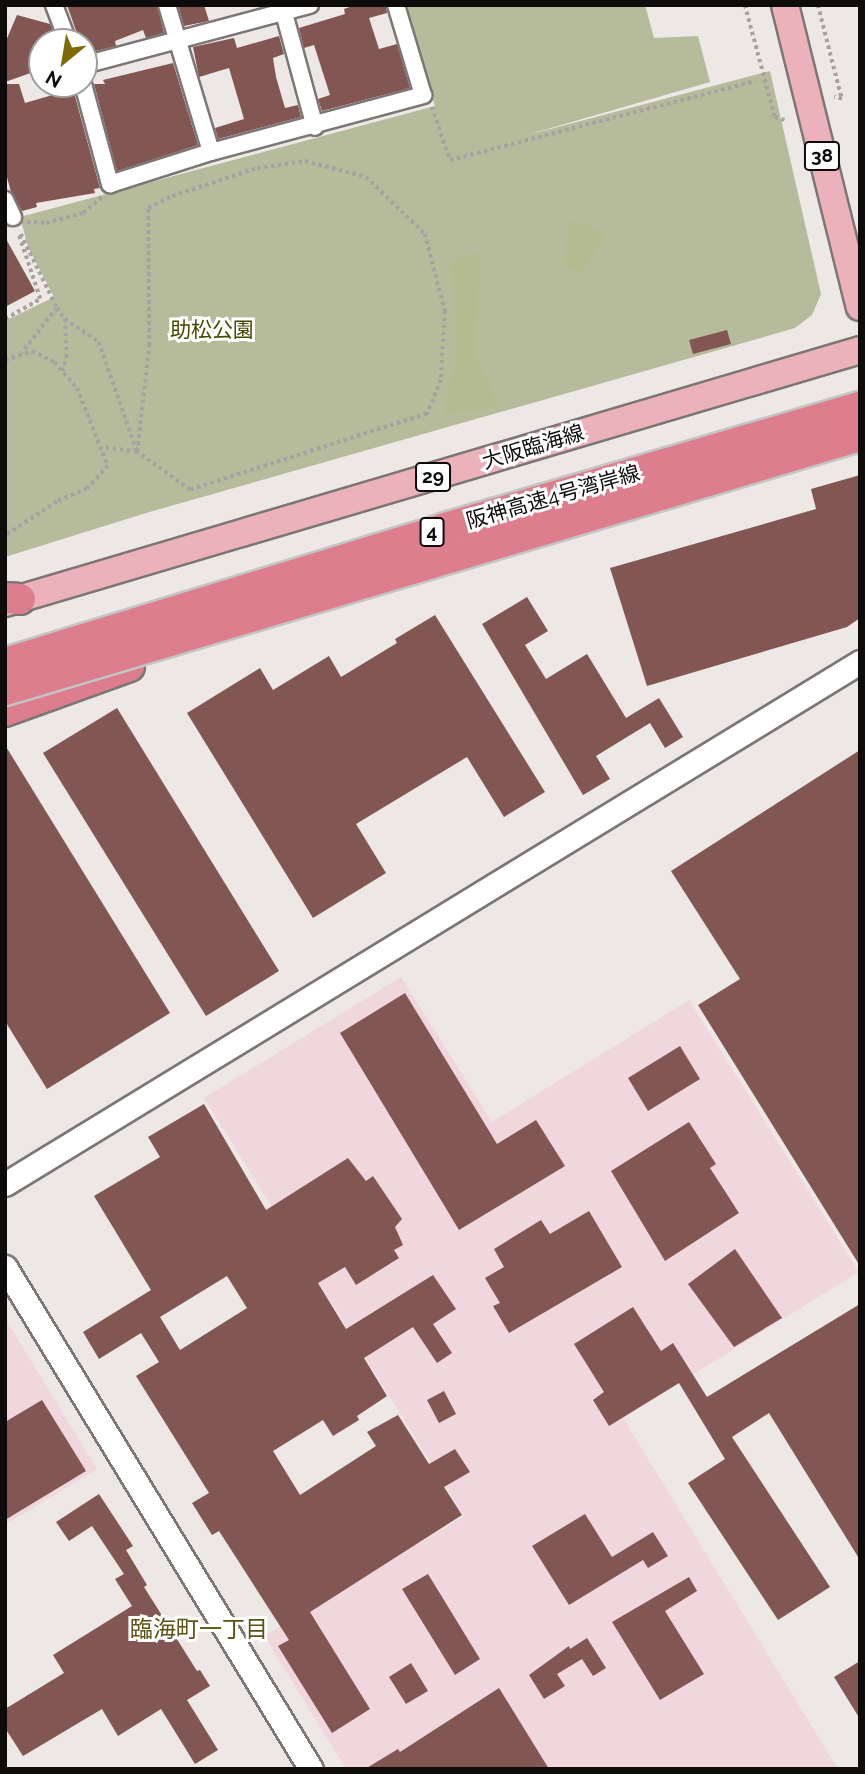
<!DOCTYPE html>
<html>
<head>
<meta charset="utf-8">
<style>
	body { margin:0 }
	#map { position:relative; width:865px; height:1774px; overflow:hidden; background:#ede7e5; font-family:Raleway,"Noto Sans JP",sans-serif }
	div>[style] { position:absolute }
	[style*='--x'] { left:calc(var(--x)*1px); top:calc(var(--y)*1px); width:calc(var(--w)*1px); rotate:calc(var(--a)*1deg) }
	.industrial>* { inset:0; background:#f0d7de }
	.green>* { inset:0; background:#b6bb9b }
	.forest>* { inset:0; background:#b5bb90 }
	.building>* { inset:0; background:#825653 }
	.path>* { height:3.5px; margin-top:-1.75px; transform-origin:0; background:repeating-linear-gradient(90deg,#a7a2a1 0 3.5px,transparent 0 7px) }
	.roads { filter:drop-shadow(2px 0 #7c7674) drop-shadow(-2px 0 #7c7674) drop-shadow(0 2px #7c7674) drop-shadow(0 -2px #7c7674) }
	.street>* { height:16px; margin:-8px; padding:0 8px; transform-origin:8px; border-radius:8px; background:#fff }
	.secondary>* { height:23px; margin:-11.5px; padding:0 11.5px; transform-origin:11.5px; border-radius:11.5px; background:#fff }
	.primary>* { height:26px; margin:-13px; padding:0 13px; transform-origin:13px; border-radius:13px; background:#ebb2bb }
	.highway>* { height:30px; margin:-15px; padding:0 15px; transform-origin:15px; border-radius:15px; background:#dd7e8e }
	.bridges { filter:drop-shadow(2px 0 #c5c5c4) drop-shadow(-2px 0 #c5c5c4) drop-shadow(0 2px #c5c5c4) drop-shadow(0 -2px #c5c5c4) }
	.highway-bridge>* { height:30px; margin:-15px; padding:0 15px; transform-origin:15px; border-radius:15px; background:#dd7e8e }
	span { translate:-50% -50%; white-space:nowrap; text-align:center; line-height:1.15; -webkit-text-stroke:6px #fff; paint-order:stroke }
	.shield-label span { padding:2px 5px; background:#fff; border:2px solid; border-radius:5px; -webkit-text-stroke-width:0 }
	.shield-label { font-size:19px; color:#0d0c0b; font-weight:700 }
	.park-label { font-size:21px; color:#454a00 }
	.street-label { font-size:21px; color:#0d0c0b }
	.neighbourhood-label { font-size:23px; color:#5d5113 }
	.frame { position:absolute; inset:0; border:7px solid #0d0c0b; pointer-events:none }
	.north { position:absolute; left:28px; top:28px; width:70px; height:70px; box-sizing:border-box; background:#fff; border:2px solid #9e9e9d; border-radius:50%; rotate:210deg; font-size:19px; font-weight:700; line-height:28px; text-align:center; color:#0d0c0b }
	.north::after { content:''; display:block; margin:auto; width:24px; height:32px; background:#7d6c06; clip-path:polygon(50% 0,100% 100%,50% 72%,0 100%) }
</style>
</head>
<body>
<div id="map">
	<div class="industrial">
		<div style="clip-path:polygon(401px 977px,492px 1122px,689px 1000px,859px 1272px,623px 1418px,838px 1769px,346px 1769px,264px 1636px,464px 1516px,204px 1098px)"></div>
		<div style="clip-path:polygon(5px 1318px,97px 1469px,5px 1525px)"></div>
	</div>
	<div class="green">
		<div style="clip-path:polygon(410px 5px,645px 5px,654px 38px,698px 36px,710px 82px,520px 137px,770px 71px,821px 294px,812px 315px,795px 328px,750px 341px,146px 513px,5px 557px,5px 321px,54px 297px,28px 247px,20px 217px,435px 106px,406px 9px)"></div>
	</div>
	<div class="forest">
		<div style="clip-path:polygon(569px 220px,606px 232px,582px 272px,563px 266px)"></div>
		<div style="clip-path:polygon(480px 252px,475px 353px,498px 407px,443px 415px,458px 351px,450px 260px)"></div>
	</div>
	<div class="building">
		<div style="clip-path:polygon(67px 5px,157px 5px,164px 33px,146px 38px,143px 30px,115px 41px,116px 46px,84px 54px,84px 42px,80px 42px)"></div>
		<div style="clip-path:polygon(178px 5px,204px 5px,209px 21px,184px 26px)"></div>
		<div style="clip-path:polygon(356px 5px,386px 5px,387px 13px,369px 18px,379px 49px,397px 44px,410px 88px,322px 111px,318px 99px,330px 95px,314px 45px,304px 48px,299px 28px,345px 14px,344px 9px)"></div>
		<div style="clip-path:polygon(17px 15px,50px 24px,54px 34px,50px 42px,42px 42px,42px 69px,5px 82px,5px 43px)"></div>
		<div style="clip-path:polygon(279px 36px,284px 54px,273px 58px,276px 77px,285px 108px,298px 105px,301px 117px,218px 139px,215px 128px,244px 119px,229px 68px,199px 77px,193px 47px,234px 38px,237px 48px)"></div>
		<div style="clip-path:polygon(173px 63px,198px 145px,117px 171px,94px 84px,105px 84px,103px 80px)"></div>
		<div style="clip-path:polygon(5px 84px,19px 84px,25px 103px,73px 89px,100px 188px,94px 189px,95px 193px,36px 203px,37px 207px,22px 211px,11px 192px,5px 170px)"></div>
		<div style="clip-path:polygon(5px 237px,35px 291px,5px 307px)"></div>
		<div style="clip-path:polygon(727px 330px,731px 344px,693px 354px,689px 340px)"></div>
		<div style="clip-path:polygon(860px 475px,860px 618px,847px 627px,647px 686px,610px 568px,816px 509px,811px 489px)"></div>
		<div style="clip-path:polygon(527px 597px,548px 631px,525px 645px,546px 679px,587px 654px,626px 718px,659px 698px,683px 737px,665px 748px,650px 723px,596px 756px,610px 779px,583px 795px,482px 624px)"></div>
		<div style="clip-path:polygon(435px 615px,545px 792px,504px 817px,467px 757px,356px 824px,386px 873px,313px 918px,187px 713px,260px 668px,273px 690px,329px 656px,341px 677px,397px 643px,395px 639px)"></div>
		<div style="clip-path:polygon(117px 708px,279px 971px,206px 1016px,43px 753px)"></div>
		<div style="clip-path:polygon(5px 745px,170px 1013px,47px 1089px,5px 1021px)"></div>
		<div style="clip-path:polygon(860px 750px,860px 1266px,698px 1005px,740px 979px,671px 871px)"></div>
		<div style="clip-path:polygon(405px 993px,497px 1144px,536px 1120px,565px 1166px,459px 1230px,340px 1033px)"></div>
		<div style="clip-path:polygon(680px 1046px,700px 1079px,648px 1111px,628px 1078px)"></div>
		<div style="clip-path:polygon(evenodd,204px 1104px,266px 1210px,348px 1158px,366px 1181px,373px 1176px,402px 1219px,395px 1227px,403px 1245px,394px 1250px,399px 1258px,356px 1285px,345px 1267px,318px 1283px,346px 1329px,433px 1275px,456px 1309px,433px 1324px,452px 1353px,437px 1363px,413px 1327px,364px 1358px,387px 1396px,357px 1416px,359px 1420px,333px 1436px,323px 1420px,273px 1451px,300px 1495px,376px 1446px,367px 1432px,398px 1415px,429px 1464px,455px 1449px,470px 1472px,444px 1487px,462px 1515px,310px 1612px,370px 1709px,332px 1733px,278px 1646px,289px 1640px,219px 1531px,212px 1535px,192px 1503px,209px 1493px,136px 1376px,159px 1362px,141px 1333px,99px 1359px,83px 1332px,151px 1290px,94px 1196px,160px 1157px,148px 1137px,204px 1104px,227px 1276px,247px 1308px,180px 1350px,160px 1317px,227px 1276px)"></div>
		<div style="clip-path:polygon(689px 1122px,716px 1164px,710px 1168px,739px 1213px,665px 1261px,611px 1171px)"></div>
		<div style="clip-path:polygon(589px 1211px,622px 1267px,509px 1333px,493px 1306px,500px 1303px,485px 1278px,504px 1267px,494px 1249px,541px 1220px,550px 1234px)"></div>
		<div style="clip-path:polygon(735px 1249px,782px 1318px,734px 1347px,688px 1284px)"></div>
		<div style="clip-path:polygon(860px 1304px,860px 1560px,769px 1413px,732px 1437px,830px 1587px,778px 1620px,688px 1483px,725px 1459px,679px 1383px,609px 1426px,593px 1400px,604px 1392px,574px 1344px,633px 1307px,661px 1351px,673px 1343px,707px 1397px)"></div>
		<div style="clip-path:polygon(444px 1391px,456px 1414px,439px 1423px,427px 1400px)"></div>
		<div style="clip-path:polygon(42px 1400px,86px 1471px,5px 1520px,5px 1422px)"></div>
		<div style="clip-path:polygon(99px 1494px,133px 1546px,126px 1550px,147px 1585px,144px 1587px,197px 1671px,200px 1670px,210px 1686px,187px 1700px,218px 1750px,195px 1764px,161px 1709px,118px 1736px,102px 1709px,23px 1756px,5px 1728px,5px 1709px,64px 1673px,53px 1655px,132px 1606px,115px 1579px,124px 1574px,92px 1526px,69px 1541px,56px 1522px)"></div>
		<div style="clip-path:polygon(585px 1514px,612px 1557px,653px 1532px,668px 1556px,648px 1568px,643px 1560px,569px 1605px,532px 1546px)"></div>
		<div style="clip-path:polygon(428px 1574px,480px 1659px,455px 1675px,402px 1589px)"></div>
		<div style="clip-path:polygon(689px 1577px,697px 1591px,665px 1611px,704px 1674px,660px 1700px,612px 1622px)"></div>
		<div style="clip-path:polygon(587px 1638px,606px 1668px,593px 1676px,582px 1659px,557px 1674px,565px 1686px,544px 1699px,529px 1675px,569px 1646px,570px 1649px)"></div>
		<div style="clip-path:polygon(860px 1661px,860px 1719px,834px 1677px)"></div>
		<div style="clip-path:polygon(411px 1663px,428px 1691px,406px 1704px,389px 1677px)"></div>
		<div style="clip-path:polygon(499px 1688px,549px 1769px,365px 1769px,398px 1749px,400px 1752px)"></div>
	</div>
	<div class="path">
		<div style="--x:745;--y:5;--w:116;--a:75"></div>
		<div style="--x:775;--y:117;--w:10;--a:17"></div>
		<div style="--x:818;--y:5;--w:97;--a:75.7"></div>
		<div style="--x:842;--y:99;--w:8;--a:-166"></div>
		<div style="--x:432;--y:107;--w:56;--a:71.2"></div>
		<div style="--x:450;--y:160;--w:316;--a:-14.5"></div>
		<div style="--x:27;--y:222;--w:19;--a:3"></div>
		<div style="--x:46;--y:223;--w:38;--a:-15"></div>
		<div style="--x:83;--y:213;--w:26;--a:-40"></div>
		<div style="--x:21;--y:234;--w:82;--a:64.1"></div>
		<div style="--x:57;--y:308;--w:57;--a:127.9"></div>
		<div style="--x:57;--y:308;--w:14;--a:54"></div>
		<div style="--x:65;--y:319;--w:36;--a:87"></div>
		<div style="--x:67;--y:355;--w:17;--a:103"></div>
		<div style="--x:5;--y:319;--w:40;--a:-29.7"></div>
		<div style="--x:40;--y:299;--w:70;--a:-108.4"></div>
		<div style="--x:65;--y:319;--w:41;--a:34.1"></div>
		<div style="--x:99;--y:342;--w:116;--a:70.9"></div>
		<div style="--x:137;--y:452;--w:107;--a:-83.5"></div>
		<div style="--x:149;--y:346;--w:138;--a:-90.4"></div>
		<div style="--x:148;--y:208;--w:27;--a:-27"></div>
		<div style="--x:172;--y:196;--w:89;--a:-18.2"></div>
		<div style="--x:257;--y:168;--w:49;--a:-8.3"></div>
		<div style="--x:305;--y:161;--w:63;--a:14.7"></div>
		<div style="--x:366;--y:177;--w:82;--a:44"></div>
		<div style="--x:425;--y:234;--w:80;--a:75.4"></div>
		<div style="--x:445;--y:311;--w:69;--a:93.3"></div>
		<div style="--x:441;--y:380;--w:37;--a:112"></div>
		<div style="--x:427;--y:414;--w:249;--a:162.2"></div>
		<div style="--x:190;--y:490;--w:65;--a:-144.4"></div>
		<div style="--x:137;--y:452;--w:34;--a:-173"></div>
		<div style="--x:5;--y:360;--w:28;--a:-18"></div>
		<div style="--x:32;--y:351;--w:25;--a:26"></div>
		<div style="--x:55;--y:362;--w:34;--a:50"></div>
		<div style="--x:77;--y:388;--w:84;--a:68.3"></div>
		<div style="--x:108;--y:466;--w:31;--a:132"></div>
		<div style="--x:87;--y:489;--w:33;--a:157"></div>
		<div style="--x:57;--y:502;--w:62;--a:146.8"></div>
	</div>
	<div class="roads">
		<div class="street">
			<div style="--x:54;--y:5;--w:40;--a:69"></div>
			<div style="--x:167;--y:5;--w:153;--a:73.3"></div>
			<div style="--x:284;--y:13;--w:118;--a:74.8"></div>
			<div style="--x:84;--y:65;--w:234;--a:-14.9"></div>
			<div style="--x:83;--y:84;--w:104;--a:74.9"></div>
			<div style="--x:110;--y:184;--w:106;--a:-17.6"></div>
			<div style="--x:211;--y:152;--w:220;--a:-15"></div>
			<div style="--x:423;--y:95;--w:94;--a:-106.7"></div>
			<div style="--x:5;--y:200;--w:19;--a:65"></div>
		</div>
		<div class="secondary">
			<div style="--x:5;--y:1184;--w:1002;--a:-31.41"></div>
			<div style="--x:5;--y:1267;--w:588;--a:58.64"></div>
		</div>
		<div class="primary">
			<div style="--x:785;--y:5;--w:311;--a:76.1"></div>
			<div style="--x:5;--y:603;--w:892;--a:-16.48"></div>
		</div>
		<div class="highway">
			<div style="--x:5;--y:598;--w:15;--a:4"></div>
			<div style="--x:5;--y:711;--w:132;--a:-19.9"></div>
		</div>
	</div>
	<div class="bridges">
		<div class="highway-bridge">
			<div style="--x:5;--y:663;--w:457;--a:-17"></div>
			<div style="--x:442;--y:529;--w:435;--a:-16.3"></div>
			<div style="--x:5;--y:690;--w:892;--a:-16.55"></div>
		</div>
	</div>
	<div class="shield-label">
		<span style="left:822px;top:156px">38</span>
		<span style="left:433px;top:477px">29</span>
		<span style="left:432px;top:532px">4</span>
	</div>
	<div class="park-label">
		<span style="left:212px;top:330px">助松公園</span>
	</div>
	<div class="street-label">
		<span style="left:533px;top:447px;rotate:-17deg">大阪臨海線</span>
		<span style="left:553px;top:497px;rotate:-16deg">阪神高速4号湾岸線</span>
	</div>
	<div class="neighbourhood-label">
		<span style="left:199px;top:1629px">臨海町一丁目</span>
	</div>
	<div class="frame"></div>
	<div class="north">N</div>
</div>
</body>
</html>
